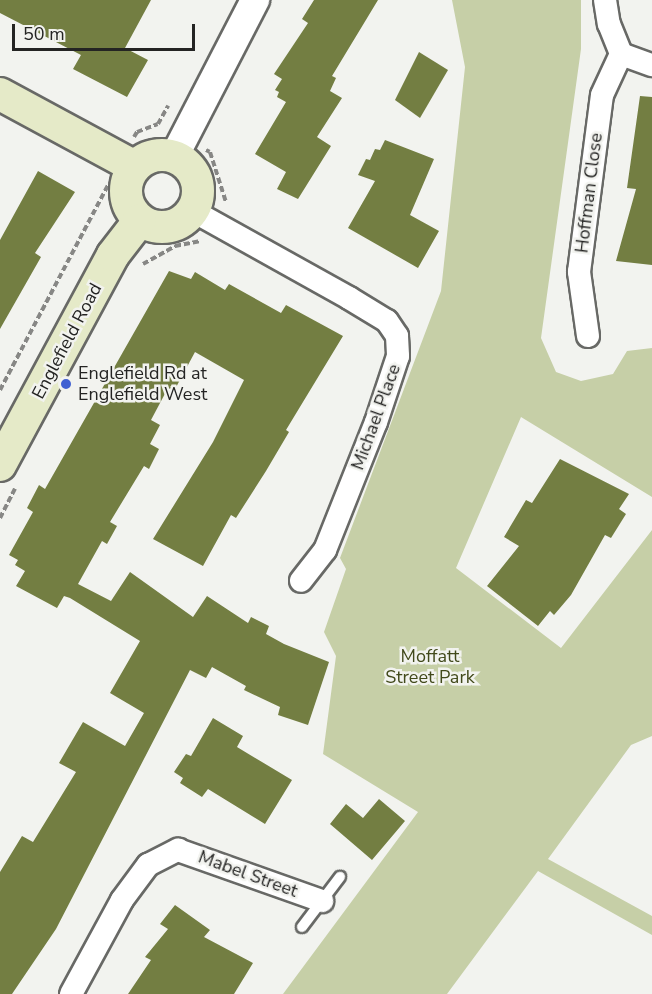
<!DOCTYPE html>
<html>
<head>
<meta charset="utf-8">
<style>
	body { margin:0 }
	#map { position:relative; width:652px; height:994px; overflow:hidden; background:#f2f3ef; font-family:"Nunito Sans",sans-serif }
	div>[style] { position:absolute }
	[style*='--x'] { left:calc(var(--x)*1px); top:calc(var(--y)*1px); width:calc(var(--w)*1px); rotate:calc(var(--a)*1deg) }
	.green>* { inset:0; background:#c6cfa7 }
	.building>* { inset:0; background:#737e42 }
	.path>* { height:4px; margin-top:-2px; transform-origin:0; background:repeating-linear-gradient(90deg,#878785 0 6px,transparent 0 9px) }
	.roads { filter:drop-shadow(2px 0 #686966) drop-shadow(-2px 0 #686966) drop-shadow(0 2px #686966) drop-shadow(0 -2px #686966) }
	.service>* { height:10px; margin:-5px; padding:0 5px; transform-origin:5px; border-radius:5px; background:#fff }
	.minor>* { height:22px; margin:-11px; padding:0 11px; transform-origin:11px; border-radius:11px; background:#fff }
	.tertiary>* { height:28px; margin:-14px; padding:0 14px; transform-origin:14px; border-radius:14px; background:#fff }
	.secondary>* { height:32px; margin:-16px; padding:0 16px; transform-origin:16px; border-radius:16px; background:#e5eac8 }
	.secondary>.ring { margin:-16px; padding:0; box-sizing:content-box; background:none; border:32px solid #e5eac8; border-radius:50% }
	.dots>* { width:16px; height:16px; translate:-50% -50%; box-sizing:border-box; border:3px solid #f2f3ef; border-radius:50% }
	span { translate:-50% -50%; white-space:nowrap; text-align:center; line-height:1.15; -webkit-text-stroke:5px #f2f3ef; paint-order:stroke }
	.street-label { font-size:18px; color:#242423 }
	.poi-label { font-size:18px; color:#242423 }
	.left { translate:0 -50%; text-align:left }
	.park-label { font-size:18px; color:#41491a }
	.scale { position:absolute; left:12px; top:24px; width:183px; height:27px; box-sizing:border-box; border:3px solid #242423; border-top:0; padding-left:8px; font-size:18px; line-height:21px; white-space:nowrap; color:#242423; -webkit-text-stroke:4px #f2f3ef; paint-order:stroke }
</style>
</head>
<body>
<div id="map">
	<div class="green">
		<div style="clip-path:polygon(452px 0,581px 0,581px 49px,541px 338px,556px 372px,581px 381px,613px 374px,627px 351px,652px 348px,652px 497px,521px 417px,456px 568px,561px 648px,652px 530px,652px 736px,631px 745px,548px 859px,652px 916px,652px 935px,538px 871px,447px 994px,283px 994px,418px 812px,323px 754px,336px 656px,324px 632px,346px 569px,340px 558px,441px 291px,465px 67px)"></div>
	</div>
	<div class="building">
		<div style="clip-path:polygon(0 0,151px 0,125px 48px,148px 60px,127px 97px,73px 69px,81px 55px,0 13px)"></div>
		<div style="clip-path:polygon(314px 0,378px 0,332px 76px,336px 78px,330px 91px,342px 98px,317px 137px,331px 146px,298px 199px,277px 189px,286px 172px,255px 154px,286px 102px,277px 97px,279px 92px,275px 90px,282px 79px,274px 74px,308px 23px,302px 19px)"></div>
		<div style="clip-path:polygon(419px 52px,448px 70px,420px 118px,395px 100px)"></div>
		<div style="clip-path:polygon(640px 96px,652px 97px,652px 265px,616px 261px,636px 189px,627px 188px)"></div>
		<div style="clip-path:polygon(385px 140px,434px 159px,410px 215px,439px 231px,418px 268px,348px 228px,375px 181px,358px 175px,366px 159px,370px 160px,375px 149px,380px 150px)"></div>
		<div style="clip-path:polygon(38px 171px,75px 192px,35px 253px,41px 257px,0 329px,0 240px)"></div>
		<div style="clip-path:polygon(169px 271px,191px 279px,195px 272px,225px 290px,229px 284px,281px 313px,286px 305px,343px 336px,286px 430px,289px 432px,266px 471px,236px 518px,231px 515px,203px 566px,153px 539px,213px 442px,244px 380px,195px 352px,174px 391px,168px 388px,151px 420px,160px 425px,150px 444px,159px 449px,149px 469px,144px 466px,110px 522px,117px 526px,107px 544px,102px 541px,78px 584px,111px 601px,130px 572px,193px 617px,207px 596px,248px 623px,251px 617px,269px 626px,266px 634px,284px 644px,329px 662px,308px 725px,278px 715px,280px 707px,244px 690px,246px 686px,212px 667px,206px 678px,190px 670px,56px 929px,12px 994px,0 994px,0 872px,22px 836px,33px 842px,76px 772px,59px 763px,83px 722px,125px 746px,144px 713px,110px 693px,140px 641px,70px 598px,64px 596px,57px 608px,16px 586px,25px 571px,15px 565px,18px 560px,9px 555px,33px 512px,27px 508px,39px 485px,45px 489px)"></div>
		<div style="clip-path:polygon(560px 459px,629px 494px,619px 509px,626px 514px,611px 538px,605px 535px,571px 595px,554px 615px,550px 611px,538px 626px,487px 586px,519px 546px,504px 537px,526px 500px,532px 503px)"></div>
		<div style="clip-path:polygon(213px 718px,243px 736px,237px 747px,292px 780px,265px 824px,208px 789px,202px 797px,180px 783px,183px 778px,174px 772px,186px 754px,191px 756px)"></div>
		<div style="clip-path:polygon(379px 799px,405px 821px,372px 860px,330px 824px,346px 804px,363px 818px)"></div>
		<div style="clip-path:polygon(175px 905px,210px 930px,204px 937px,253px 963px,234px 994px,128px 994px,151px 960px,145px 957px,168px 929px,160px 924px)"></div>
	</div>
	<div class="path">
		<div style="--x:134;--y:137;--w:6;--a:-59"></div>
		<div style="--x:137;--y:132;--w:22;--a:-21"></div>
		<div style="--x:158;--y:124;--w:21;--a:-61"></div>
		<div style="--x:206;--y:150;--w:4;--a:27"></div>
		<div style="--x:210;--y:152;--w:52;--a:72.3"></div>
		<div style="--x:143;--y:264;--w:37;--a:-29"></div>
		<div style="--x:175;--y:246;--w:26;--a:-11"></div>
		<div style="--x:0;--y:390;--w:234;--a:-62.2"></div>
		<div style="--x:0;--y:518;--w:33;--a:-63"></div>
	</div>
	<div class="roads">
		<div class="service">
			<div style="--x:302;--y:927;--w:63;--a:-52.8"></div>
		</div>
		<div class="minor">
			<div style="--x:605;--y:0;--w:24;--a:81"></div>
			<div style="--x:609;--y:24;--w:32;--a:68"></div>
			<div style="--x:621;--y:54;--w:33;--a:20"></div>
			<div style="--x:193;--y:211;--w:179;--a:29.1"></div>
			<div style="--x:349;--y:298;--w:44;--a:31.2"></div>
			<div style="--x:387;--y:321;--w:18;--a:56"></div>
			<div style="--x:397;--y:336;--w:20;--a:87"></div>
			<div style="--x:398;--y:356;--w:70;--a:108.4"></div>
			<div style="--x:376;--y:422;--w:138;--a:111.7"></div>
			<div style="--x:325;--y:550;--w:39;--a:128"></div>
			<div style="--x:588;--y:336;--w:65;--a:-98"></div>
			<div style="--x:579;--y:272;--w:178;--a:-82.6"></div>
			<div style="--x:602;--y:95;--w:45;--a:-65.1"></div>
			<div style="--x:71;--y:994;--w:107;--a:-61.5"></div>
			<div style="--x:122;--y:900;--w:44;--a:-53.4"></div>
			<div style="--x:148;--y:865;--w:34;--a:-27"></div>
			<div style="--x:178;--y:850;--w:153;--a:19.5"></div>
		</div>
		<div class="tertiary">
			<div style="--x:174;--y:157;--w:177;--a:-62.7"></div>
		</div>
		<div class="secondary">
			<div style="--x:0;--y:94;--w:153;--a:28.4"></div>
			<div class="ring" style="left:126px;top:155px;width:40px;height:40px"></div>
			<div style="--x:0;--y:465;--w:238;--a:-61.7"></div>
			<div style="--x:113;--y:255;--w:44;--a:-52.4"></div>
		</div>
	</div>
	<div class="dots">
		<div style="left:66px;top:384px;background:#4060d2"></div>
	</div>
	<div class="street-label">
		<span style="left:589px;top:193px;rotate:-83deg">Hoffman Close</span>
		<span style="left:67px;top:341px;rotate:-62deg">Englefield Road</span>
		<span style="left:376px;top:417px;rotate:-70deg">Michael Place</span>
		<span style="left:248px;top:874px;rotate:20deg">Mabel Street</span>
	</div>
	<div class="poi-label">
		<span class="left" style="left:78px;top:384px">Englefield Rd at<br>Englefield West</span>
	</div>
	<div class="park-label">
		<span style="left:430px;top:667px">Moffatt<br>Street Park</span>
	</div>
	<div class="scale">50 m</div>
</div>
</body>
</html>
